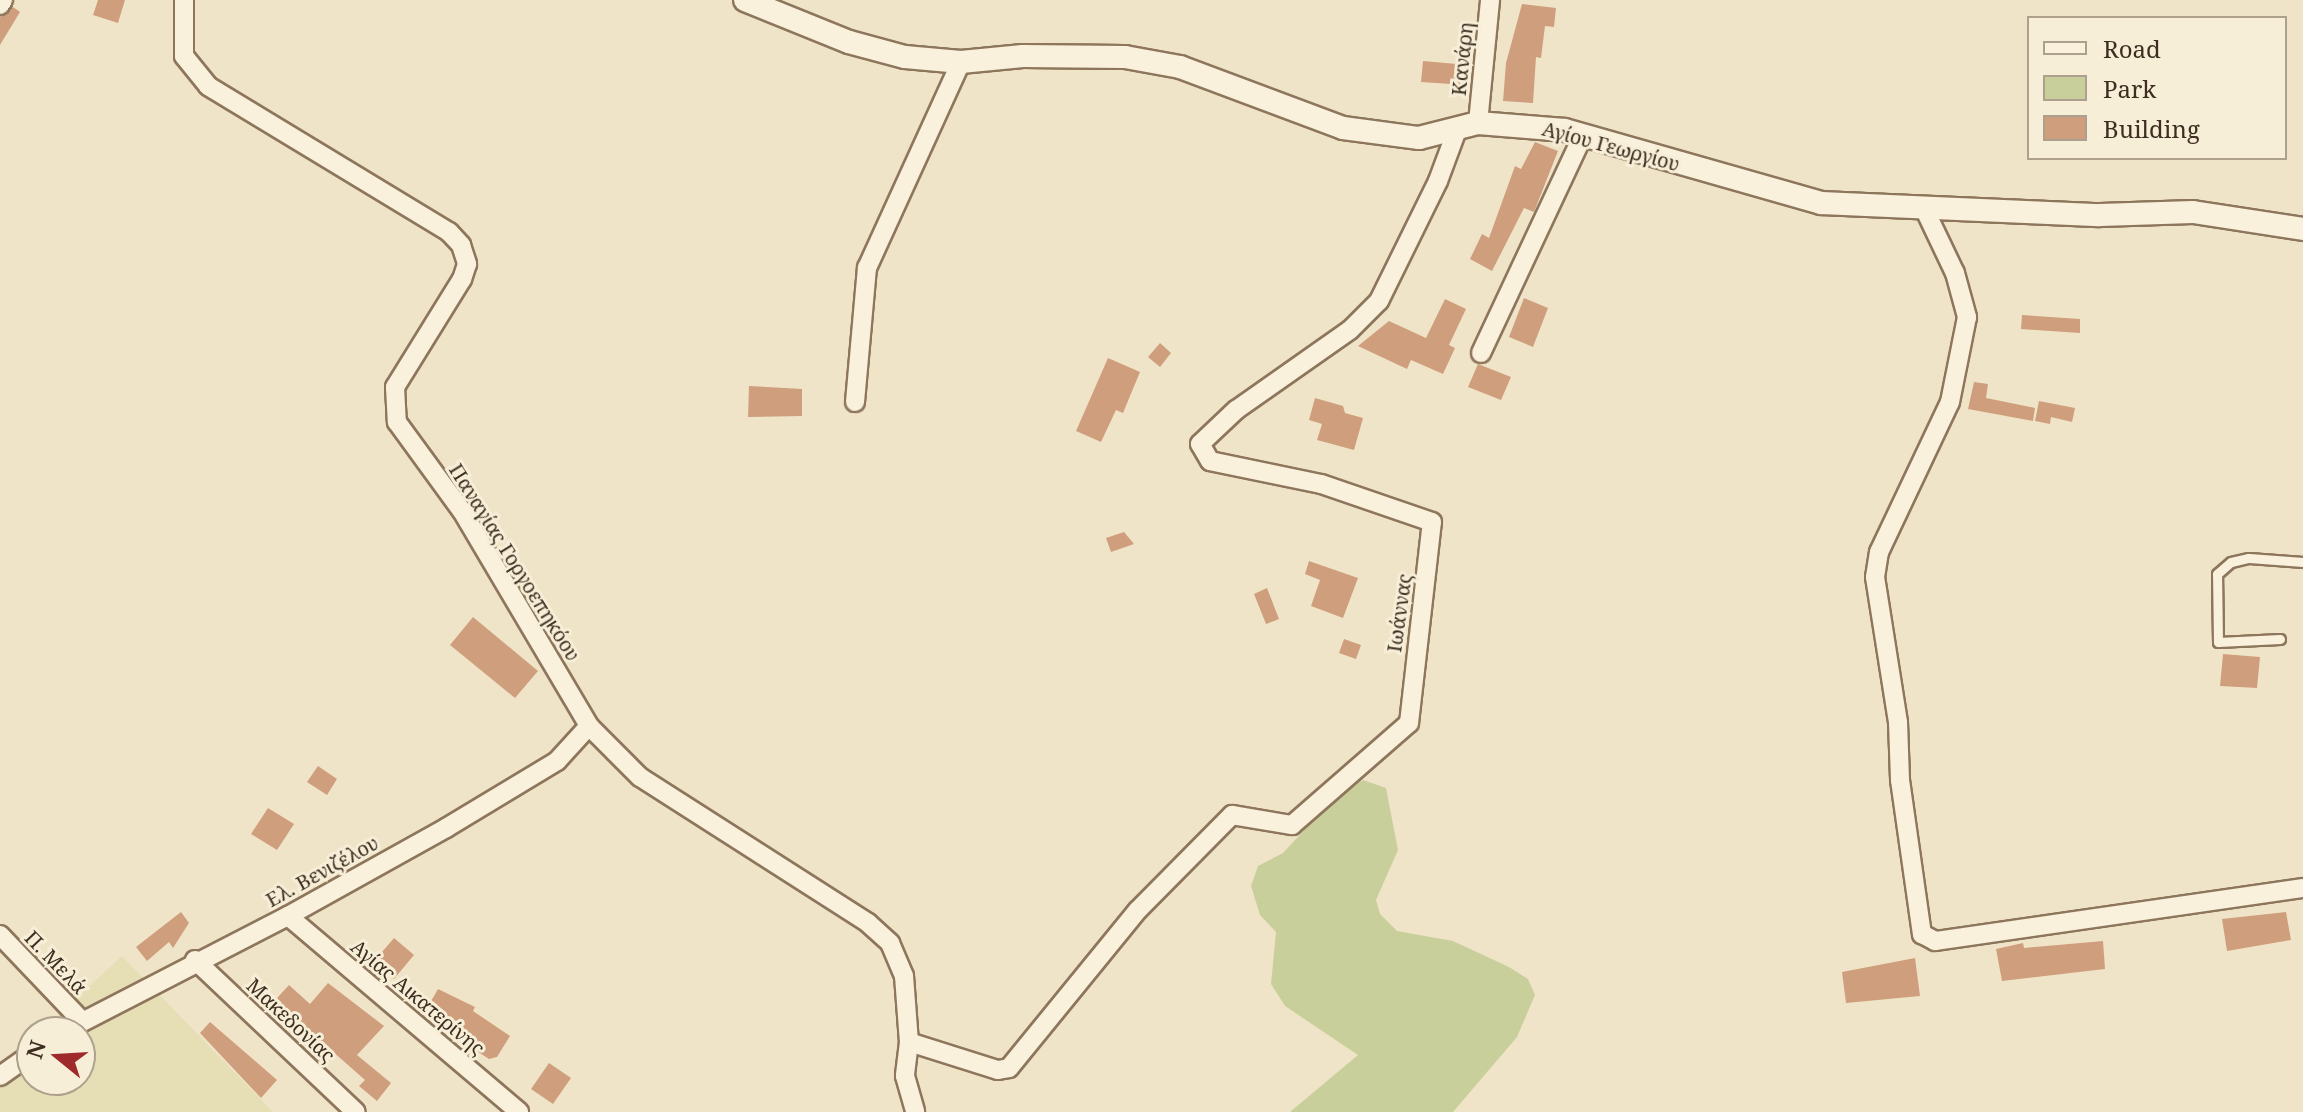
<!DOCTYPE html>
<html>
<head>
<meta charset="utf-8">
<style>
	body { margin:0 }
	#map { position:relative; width:2303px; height:1112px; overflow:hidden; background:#f0e4c8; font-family:"Noto Serif",serif }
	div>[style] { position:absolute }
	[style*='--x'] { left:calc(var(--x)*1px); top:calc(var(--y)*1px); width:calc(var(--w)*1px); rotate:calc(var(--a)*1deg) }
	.farmland>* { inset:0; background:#e6deb5 }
	.green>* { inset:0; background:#c9cf9b }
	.building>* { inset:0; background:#cf9f7d }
	.roads { filter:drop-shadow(2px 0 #8d765c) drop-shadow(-2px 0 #8d765c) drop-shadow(0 2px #8d765c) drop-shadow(0 -2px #8d765c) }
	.service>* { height:9px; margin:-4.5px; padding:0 4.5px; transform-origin:4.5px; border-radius:4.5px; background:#faf1dc }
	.minor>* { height:18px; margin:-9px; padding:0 9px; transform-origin:9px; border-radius:9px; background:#faf1dc }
	.tertiary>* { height:22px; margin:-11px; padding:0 11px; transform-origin:11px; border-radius:11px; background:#faf1dc }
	span { translate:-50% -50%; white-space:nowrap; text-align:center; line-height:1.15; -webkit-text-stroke:6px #f7eed8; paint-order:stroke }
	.street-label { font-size:20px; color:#3d2e20 }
	.legend { position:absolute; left:2027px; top:16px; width:260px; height:144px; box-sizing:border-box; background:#f7eed8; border:2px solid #ada18e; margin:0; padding:10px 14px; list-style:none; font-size:24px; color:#3d2e20 }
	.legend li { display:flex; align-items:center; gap:16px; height:40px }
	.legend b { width:40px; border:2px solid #ada18e }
	.north { position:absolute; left:16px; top:1016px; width:80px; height:80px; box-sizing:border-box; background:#f7eed8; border:2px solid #ada18e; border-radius:50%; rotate:288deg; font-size:22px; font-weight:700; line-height:32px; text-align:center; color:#3d2e20 }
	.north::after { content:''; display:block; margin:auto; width:28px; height:36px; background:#9e2a2b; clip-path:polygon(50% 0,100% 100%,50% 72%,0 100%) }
</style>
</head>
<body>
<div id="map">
	<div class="farmland">
		<div style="clip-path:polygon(122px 956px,273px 1112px,0 1112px,0 1069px,32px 1039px,32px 1080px,80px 1080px,80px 1032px,40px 1032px)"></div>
	</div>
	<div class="green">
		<div style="clip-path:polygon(1363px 780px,1386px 788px,1398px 850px,1376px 900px,1380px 914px,1397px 931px,1453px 941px,1509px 967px,1528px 979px,1535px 995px,1517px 1037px,1453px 1112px,1290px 1112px,1358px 1055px,1285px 1006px,1271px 984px,1276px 932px,1260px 915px,1251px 886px,1258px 866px,1283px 853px,1336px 796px)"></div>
	</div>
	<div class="building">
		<div style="clip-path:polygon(98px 0,125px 0,118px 23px,93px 15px)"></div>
		<div style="clip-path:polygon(1522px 4px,1556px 8px,1554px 27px,1545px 26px,1541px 58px,1536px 57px,1533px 103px,1503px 101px,1506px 63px)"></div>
		<div style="clip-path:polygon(13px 7px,20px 12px,0 45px,0 17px)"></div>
		<div style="clip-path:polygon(1423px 61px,1468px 65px,1466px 85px,1421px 82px)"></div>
		<div style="clip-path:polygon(1535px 142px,1558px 151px,1534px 212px,1524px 208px,1492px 271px,1470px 259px,1482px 234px,1489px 238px,1515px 166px,1521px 169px)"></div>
		<div style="clip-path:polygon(1524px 298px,1548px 308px,1533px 347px,1509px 337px)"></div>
		<div style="clip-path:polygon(1445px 299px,1466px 309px,1449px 345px,1455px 348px,1443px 374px,1411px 360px,1407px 369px,1358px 346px,1389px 321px,1426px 338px)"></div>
		<div style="clip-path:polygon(2022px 315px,2080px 319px,2080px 333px,2021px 329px)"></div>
		<div style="clip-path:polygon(1160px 343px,1171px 353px,1160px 367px,1148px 357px)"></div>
		<div style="clip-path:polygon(1108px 358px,1140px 372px,1123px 413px,1116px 410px,1101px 442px,1076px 431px)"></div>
		<div style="clip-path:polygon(1478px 364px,1511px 377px,1501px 400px,1468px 387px)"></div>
		<div style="clip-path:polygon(1974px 382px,1988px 384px,1986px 398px,2035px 408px,2033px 421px,1968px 409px)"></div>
		<div style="clip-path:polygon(749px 386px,802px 389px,802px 416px,748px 417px)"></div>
		<div style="clip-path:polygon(1315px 398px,1343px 406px,1345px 413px,1363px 418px,1354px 450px,1317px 440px,1322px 424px,1309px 420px)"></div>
		<div style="clip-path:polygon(2039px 401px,2075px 408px,2072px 422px,2051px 417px,2050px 424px,2035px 421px)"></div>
		<div style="clip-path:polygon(1124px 532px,1134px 544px,1111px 552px,1106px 538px)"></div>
		<div style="clip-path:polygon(1309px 561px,1358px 578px,1343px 618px,1311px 606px,1320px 580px,1305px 574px)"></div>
		<div style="clip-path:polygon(1267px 588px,1279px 619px,1266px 624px,1254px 594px)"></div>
		<div style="clip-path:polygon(473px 617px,538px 671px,515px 698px,450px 645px)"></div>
		<div style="clip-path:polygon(1344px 639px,1361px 645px,1356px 659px,1339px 653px)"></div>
		<div style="clip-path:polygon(2223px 654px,2260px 657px,2257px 688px,2220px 686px)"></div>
		<div style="clip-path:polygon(318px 766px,337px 779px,327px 795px,307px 782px)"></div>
		<div style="clip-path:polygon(268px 808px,294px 824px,277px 850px,251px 834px)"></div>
		<div style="clip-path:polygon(181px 912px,189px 923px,173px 948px,169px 942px,147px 961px,136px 947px)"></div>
		<div style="clip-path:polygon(2286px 912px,2291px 940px,2227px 951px,2222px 919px)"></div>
		<div style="clip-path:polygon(394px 938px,414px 955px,394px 979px,376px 959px)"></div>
		<div style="clip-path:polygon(2103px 941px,2105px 969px,2002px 981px,1996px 949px,2023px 943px,2024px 948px)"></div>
		<div style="clip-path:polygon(1915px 958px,1920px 996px,1846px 1003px,1842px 972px)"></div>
		<div style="clip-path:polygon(328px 983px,384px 1026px,357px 1055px,391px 1083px,377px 1101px,359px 1086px,365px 1080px,323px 1043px,315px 1052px,267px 1009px,289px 985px,310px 1004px)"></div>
		<div style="clip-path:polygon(438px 989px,475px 1007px,473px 1011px,510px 1036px,497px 1057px,489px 1059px,469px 1046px,474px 1039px,445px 1020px,446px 1013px,430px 1003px)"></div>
		<div style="clip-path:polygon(210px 1022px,277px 1080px,261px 1098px,200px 1033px)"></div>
		<div style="clip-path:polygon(549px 1063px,571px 1078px,553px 1104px,531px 1089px)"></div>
	</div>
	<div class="roads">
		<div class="service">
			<div style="--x:2280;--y:639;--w:62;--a:177.2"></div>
			<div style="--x:2218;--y:642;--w:68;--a:-90.8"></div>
			<div style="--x:2217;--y:574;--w:18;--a:-41"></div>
			<div style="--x:2231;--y:562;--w:18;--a:-13"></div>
			<div style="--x:2249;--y:558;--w:54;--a:4.2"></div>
		</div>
		<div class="minor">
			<div style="--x:184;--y:0;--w:56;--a:90"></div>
			<div style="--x:184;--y:56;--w:38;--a:51"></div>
			<div style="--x:208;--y:86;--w:282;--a:31.2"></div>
			<div style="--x:449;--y:232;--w:18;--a:47"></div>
			<div style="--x:461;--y:245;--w:20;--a:72"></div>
			<div style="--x:467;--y:264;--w:16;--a:108"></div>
			<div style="--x:462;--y:279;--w:127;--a:121.8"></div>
			<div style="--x:395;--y:387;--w:35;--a:87"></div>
			<div style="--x:397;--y:422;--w:110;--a:53.9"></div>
			<div style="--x:462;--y:511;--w:250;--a:59.4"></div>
			<div style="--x:589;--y:726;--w:72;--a:45"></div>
			<div style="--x:640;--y:777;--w:271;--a:32.6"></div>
			<div style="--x:868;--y:923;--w:30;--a:42"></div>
			<div style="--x:890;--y:943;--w:36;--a:67"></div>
			<div style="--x:904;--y:976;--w:66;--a:85.7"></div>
			<div style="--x:909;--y:1042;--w:34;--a:97"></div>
			<div style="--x:905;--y:1076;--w:37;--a:74"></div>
			<div style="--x:0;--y:5;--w:6;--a:-59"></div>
			<div style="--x:1478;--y:123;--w:124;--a:-84.4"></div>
			<div style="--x:1923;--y:206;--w:74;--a:64.5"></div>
			<div style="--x:1955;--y:273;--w:46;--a:74.7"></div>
			<div style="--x:1967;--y:317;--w:87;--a:101.3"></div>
			<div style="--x:1950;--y:402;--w:166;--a:115.3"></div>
			<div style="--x:1879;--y:552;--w:25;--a:99"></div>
			<div style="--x:1875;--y:577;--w:147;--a:81"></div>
			<div style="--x:1898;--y:722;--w:58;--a:88"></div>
			<div style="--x:1900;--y:780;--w:156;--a:81.9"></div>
			<div style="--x:1922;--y:934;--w:15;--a:28"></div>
			<div style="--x:1935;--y:941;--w:372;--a:-8.2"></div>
			<div style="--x:1481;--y:353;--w:241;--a:-64.9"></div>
			<div style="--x:855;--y:402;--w:135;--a:-84.9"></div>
			<div style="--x:867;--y:268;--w:226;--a:-65.5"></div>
			<div style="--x:288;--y:916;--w:303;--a:40.3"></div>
			<div style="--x:0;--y:935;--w:116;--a:46.4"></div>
			<div style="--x:195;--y:960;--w:221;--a:43.4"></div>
			<div style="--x:63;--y:1032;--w:253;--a:-27.3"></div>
			<div style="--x:288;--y:916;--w:181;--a:-29.1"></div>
			<div style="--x:446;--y:828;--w:130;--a:-31.1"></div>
			<div style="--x:557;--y:761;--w:47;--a:-47.6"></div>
			<div style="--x:909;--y:1042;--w:93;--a:17.5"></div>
			<div style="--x:998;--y:1070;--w:11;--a:-10"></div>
			<div style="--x:1009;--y:1068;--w:204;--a:-50.8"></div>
			<div style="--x:1138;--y:910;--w:134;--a:-45.3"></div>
			<div style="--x:1232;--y:815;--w:61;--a:9.5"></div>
			<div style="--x:1292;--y:825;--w:155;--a:-41.1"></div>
			<div style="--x:1409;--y:723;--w:202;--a:-83.5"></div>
			<div style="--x:1432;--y:522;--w:117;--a:-161.1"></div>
			<div style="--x:1321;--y:484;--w:113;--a:-168.3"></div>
			<div style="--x:1210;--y:461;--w:20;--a:-120"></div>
			<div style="--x:1200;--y:444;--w:50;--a:-43.4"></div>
			<div style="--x:1236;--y:410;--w:139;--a:-35.1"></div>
			<div style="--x:1350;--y:330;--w:41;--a:-45"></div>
			<div style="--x:1379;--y:301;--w:134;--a:-63.8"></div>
			<div style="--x:1438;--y:181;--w:54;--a:-69.6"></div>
			<div style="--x:0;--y:1076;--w:39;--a:-35"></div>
		</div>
		<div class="tertiary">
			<div style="--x:745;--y:0;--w:112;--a:22"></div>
			<div style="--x:849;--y:42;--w:58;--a:15"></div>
			<div style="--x:905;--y:57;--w:56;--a:5.1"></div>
			<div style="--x:961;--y:62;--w:62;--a:-5.5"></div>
			<div style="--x:1023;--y:56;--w:102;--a:0.6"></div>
			<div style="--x:1125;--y:57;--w:56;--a:10.3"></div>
			<div style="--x:1180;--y:67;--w:174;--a:20.5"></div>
			<div style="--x:1343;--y:128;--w:77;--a:7.5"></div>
			<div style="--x:1419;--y:138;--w:61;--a:-14.3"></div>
			<div style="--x:1478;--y:123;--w:87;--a:4.6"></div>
			<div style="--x:1565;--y:130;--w:266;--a:15.9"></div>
			<div style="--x:1821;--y:203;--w:279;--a:2.5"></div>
			<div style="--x:2100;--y:215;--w:93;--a:-1.8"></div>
			<div style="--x:2193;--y:212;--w:111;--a:8.8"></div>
		</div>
	</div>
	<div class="street-label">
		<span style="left:1462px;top:59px;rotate:-84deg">Κανάρη</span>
		<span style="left:1611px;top:146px;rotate:15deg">Αγίου Γεωργίου</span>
		<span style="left:515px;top:562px;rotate:58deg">Παναγίας Γοργοεπηκόου</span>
		<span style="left:1399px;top:613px;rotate:-82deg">Ιωάννας</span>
		<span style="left:322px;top:871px;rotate:-29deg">Ελ. Βενιζέλου</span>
		<span style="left:56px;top:962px;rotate:46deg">Π. Μελά</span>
		<span style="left:418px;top:997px;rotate:40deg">Αγίας Αικατερίνης</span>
		<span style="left:291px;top:1020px;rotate:43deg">Μακεδονίας</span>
	</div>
	<ul class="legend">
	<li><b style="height:10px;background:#faf1dc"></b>Road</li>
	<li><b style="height:22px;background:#c9cf9b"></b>Park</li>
	<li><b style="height:22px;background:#cf9f7d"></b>Building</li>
	</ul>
	<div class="north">N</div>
</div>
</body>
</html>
